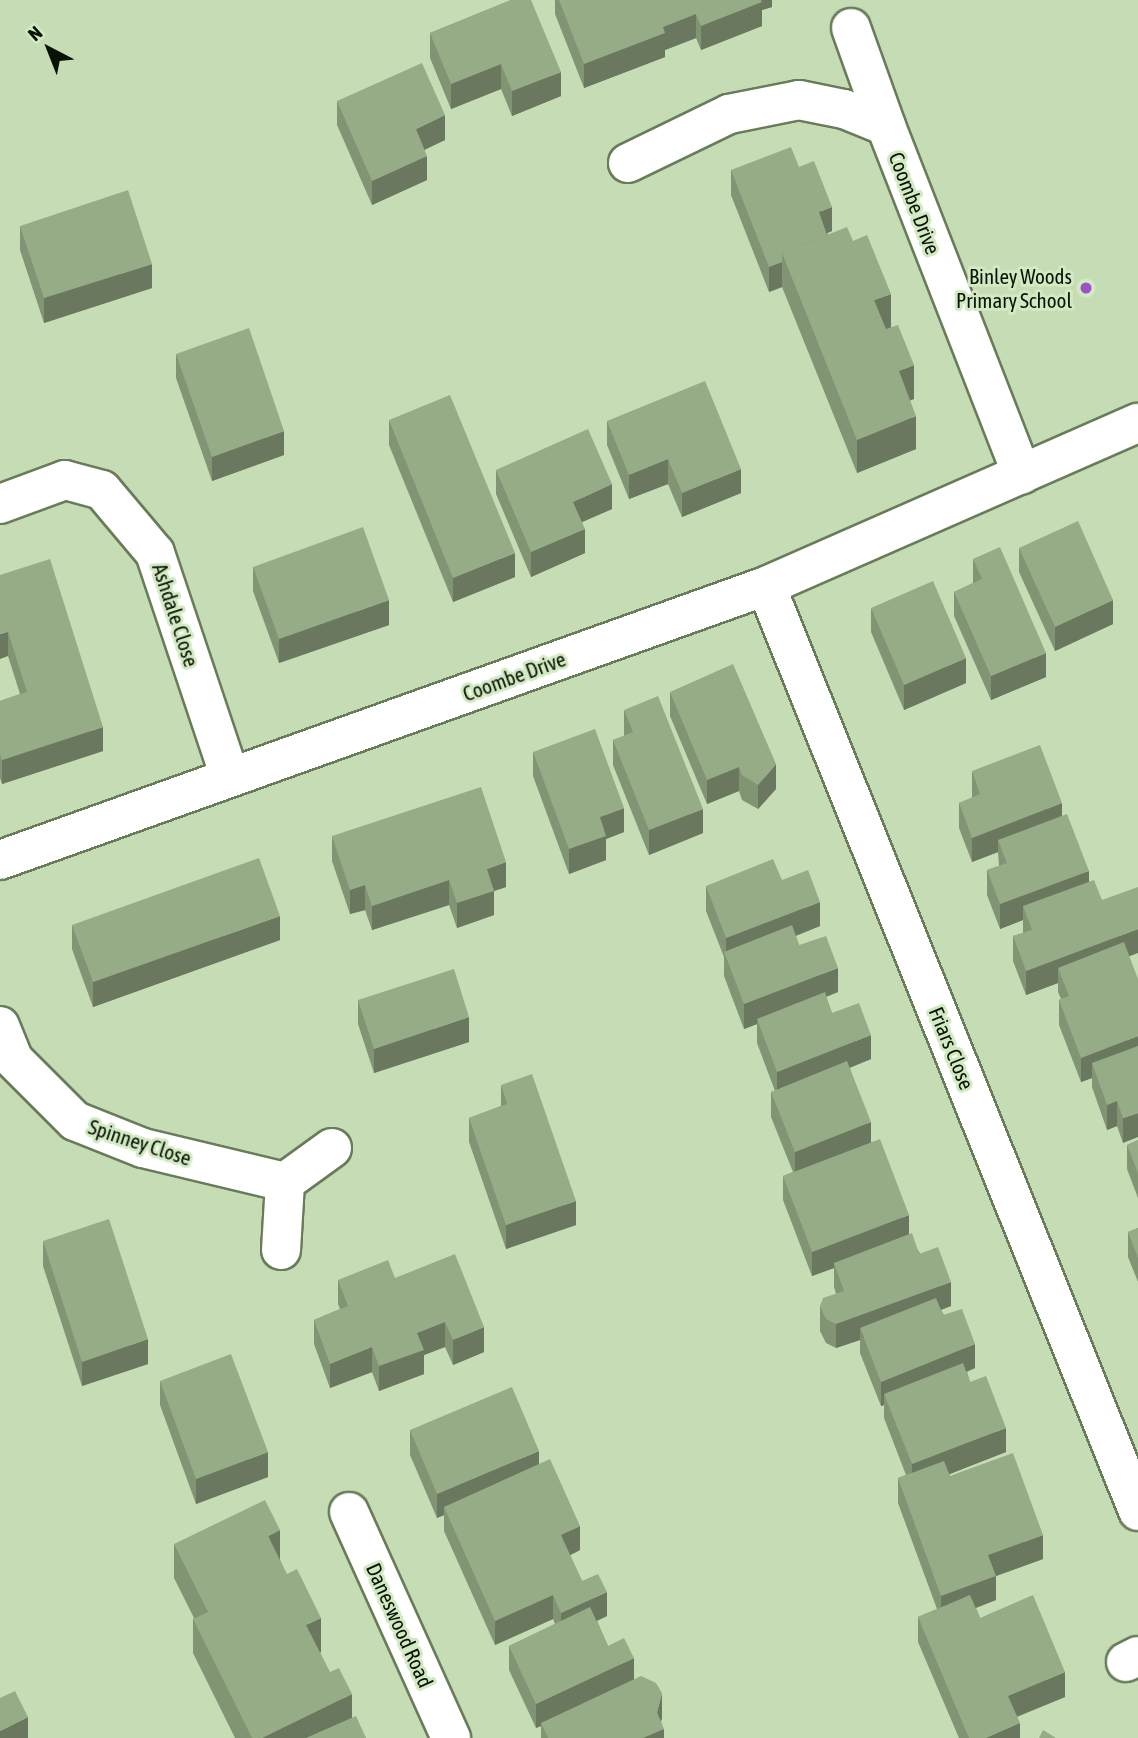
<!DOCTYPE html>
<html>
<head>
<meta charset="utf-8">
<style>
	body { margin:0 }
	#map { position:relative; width:1138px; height:1738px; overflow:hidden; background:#c5dcb5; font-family:"Asap Condensed",sans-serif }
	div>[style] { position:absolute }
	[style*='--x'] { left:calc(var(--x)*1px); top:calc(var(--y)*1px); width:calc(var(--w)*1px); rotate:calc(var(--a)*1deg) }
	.roads { filter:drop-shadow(2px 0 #687c59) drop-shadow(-2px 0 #687c59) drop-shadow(0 2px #687c59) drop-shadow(0 -2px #687c59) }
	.street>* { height:38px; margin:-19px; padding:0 19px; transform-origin:19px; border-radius:19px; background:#fff }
	.wall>* { inset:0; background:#819473 }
	.shaded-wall>* { inset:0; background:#69785e }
	.building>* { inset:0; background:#96ac86 }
	.dots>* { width:19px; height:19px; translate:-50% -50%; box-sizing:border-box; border:4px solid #d2eac2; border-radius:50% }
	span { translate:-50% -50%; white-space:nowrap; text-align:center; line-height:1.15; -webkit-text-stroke:6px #d2eac2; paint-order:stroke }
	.street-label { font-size:21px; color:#0a1205 }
	.poi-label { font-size:21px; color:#0a1205 }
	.right { translate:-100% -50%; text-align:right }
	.north { position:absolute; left:14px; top:14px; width:70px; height:70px; -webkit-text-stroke:5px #d2eac2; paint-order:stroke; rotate:318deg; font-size:19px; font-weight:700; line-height:28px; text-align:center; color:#0a1205 }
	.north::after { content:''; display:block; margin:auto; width:24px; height:32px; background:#0a1205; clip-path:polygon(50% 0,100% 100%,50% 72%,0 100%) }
</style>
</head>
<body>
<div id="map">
	<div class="roads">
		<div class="street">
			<div style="--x:851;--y:28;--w:104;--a:70.3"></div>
			<div style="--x:886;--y:126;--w:374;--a:68.7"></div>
			<div style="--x:628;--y:163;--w:112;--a:-25.9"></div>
			<div style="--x:729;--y:114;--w:71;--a:-11.3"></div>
			<div style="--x:799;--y:100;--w:46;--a:11.3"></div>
			<div style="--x:844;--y:109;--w:45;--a:22"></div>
			<div style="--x:0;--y:504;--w:69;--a:-20.3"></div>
			<div style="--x:65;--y:480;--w:38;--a:15"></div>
			<div style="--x:102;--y:490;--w:82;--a:49.9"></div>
			<div style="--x:155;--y:553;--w:236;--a:71.5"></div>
			<div style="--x:766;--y:586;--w:997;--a:68.09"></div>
			<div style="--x:0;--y:860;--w:814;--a:-19.68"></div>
			<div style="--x:766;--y:586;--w:406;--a:-23.7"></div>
			<div style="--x:0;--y:1026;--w:35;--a:68"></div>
			<div style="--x:13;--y:1059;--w:88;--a:45"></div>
			<div style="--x:75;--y:1121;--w:73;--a:21.7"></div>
			<div style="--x:143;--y:1148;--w:146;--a:13.5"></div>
			<div style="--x:281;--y:1250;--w:68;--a:-86.6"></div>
			<div style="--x:285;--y:1182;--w:58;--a:-35.9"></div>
			<div style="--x:349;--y:1512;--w:248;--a:65.7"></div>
			<div style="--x:1126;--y:1662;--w:13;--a:-27"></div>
		</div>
	</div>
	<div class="wall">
		<div style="clip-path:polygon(511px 0,561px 96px,512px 116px,501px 89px,451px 109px,430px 58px,430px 33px)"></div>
		<div style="clip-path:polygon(555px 0,772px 0,772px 7px,762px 10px,762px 26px,701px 50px,696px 38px,665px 50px,665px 57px,584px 88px,555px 14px)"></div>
		<div style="clip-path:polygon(337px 101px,445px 140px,424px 149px,427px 180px,372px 205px,337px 125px)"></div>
		<div style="clip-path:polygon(799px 167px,832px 231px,827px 233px,891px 328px,914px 399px,910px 400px,916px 449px,857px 473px,782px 287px,769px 292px,731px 195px,731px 170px)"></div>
		<div style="clip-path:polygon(20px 226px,152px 288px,44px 323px,20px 250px)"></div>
		<div style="clip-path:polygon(176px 354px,284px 455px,212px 481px,176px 378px)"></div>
		<div style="clip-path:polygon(389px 420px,515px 577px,453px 602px,389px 445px)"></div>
		<div style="clip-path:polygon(607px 421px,741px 493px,682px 517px,668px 484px,629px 499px,607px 445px)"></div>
		<div style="clip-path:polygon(496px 470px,612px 509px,582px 522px,585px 553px,531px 577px,496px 494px)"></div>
		<div style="clip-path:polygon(1019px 548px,1113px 624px,1055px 651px,1019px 572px)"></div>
		<div style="clip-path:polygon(973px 559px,1046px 677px,991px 700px,954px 616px,954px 592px,973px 583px)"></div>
		<div style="clip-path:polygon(253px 567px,389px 625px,279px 663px,253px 591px)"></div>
		<div style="clip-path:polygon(0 575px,103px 751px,2px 784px,0 778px,0 701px,20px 694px,8px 656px)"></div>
		<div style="clip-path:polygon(871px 608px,966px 683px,904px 710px,871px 632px)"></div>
		<div style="clip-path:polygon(670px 692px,776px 789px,758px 809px,742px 800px,739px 791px,707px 804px,670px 716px)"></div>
		<div style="clip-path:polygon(624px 710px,703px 833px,649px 855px,613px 765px,613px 740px,624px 736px)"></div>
		<div style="clip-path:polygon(533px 752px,624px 832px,606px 839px,606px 860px,569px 874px,533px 776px)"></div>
		<div style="clip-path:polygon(972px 771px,1062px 816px,1089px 881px,1102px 900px,1129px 957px,1123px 1143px,1117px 1126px,1107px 1130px,1092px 1087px,1092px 1078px,1081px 1082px,1059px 1025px,1059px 1000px,1061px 999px,1058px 992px,1058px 983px,1026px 995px,1013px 961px,1013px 936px,1023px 933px,1023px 920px,1000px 929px,987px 895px,987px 870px,999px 866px,998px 852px,972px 862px,959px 828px,959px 803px,972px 798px)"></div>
		<div style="clip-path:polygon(332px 836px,506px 887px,494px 891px,494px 915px,457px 928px,449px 905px,372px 930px,365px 910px,350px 914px,332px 861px)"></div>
		<div style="clip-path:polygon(782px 880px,820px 926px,796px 936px,799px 945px,838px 992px,826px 997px,832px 1013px,871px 1059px,850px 1068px,871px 1142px,909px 1235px,951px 1306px,941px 1310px,975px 1368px,967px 1372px,970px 1382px,1006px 1452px,949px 1474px,950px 1476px,1043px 1559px,996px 1576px,996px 1600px,976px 1608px,980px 1618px,1065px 1697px,1017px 1717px,1020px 1738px,959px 1738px,918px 1642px,918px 1617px,937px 1609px,898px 1503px,898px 1478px,906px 1475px,884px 1418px,884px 1405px,881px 1406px,860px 1353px,860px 1340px,836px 1348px,826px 1343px,820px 1331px,820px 1306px,836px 1294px,834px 1287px,834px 1268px,812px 1276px,783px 1200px,783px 1176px,793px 1172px,771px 1117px,771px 1092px,775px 1091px,757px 1043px,757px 1024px,744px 1029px,724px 976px,724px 957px,706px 911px,706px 886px)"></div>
		<div style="clip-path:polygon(72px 925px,280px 940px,93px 1007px,72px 949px)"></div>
		<div style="clip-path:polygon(358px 1000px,469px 1042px,374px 1073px,358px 1024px)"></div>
		<div style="clip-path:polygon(501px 1085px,576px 1225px,506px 1249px,469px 1142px,469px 1118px,501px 1106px)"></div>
		<div style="clip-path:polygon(1138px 1140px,1138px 1198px,1127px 1169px,1127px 1145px)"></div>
		<div style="clip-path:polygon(1138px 1228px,1138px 1282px,1128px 1257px,1128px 1232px)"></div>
		<div style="clip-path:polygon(43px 1241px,148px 1364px,82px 1386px,43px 1266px)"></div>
		<div style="clip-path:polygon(395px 1278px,484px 1352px,453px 1365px,445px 1347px,424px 1355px,424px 1374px,379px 1391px,372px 1372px,330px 1388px,314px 1344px,314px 1320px,340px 1309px,338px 1304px,338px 1280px)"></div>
		<div style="clip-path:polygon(160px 1381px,268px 1477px,196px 1504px,160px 1405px)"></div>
		<div style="clip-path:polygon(410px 1430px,539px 1464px,580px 1550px,570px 1555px,582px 1581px,607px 1616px,597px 1621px,608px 1646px,662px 1718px,661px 1721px,664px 1738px,541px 1738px,541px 1726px,536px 1728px,509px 1670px,509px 1646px,555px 1624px,553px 1619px,495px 1645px,444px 1531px,444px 1515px,437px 1518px,410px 1455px)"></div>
		<div style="clip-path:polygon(174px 1544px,280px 1560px,321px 1652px,320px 1653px,352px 1718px,366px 1738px,235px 1738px,193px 1653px,193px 1619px,194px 1618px,174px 1578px)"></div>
	</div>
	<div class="shaded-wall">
		<div style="clip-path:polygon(756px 0,772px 0,772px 7px,762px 10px,762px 26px,701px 50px,701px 26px)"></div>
		<div style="clip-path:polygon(696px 14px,696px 38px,665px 50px,665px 57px,584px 88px,584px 64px,663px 27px)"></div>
		<div style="clip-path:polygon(501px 64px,501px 89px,451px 109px,451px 84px)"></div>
		<div style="clip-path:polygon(561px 72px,561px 96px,512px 116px,512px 91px)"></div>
		<div style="clip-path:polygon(445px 115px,445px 140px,416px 154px,416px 129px)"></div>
		<div style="clip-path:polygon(427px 156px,427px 180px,372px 205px,372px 181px)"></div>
		<div style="clip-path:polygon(832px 207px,832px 231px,819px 237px,819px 212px)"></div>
		<div style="clip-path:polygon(782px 262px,782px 287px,769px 292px,769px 267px)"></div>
		<div style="clip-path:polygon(152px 264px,152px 288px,44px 323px,44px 298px)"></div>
		<div style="clip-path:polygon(891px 294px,891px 328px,874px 334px,874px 300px)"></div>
		<div style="clip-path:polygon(914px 365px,914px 399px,899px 405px,899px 371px)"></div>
		<div style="clip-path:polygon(916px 416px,916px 449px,857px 473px,857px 440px)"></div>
		<div style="clip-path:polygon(284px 431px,284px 455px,212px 481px,212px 457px)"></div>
		<div style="clip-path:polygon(668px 459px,668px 484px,629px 499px,629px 475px)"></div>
		<div style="clip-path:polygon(741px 469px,741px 493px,682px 517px,682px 493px)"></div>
		<div style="clip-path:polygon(612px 484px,612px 509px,573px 526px,573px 502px)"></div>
		<div style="clip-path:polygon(585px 529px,585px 553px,531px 577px,531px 552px)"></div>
		<div style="clip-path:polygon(515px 553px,515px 577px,453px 602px,453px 578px)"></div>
		<div style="clip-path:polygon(389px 600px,389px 625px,279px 663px,279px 639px)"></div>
		<div style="clip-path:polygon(1113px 600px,1113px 624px,1055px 651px,1055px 627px)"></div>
		<div style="clip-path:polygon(8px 632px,8px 656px,0 659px,0 634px)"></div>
		<div style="clip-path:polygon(1046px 653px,1046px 677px,991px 700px,991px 676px)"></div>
		<div style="clip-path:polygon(966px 658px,966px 683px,904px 710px,904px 685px)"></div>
		<div style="clip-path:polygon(103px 727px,103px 751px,2px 784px,2px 760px)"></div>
		<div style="clip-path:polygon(776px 764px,776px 789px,758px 809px,758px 785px)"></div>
		<div style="clip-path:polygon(739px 767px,739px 791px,707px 804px,707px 780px)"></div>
		<div style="clip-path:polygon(1062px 803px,1062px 827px,998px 840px,998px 852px,972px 862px,972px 838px)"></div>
		<div style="clip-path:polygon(624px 808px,624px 832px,606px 839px,606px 860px,569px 874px,569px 849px,600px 817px)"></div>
		<div style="clip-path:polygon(703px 809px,703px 833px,649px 855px,649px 830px)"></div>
		<div style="clip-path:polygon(506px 862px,506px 887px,494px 891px,494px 915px,457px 928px,457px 903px,487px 869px)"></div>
		<div style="clip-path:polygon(1089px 871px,1089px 896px,1023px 906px,1023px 920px,1000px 929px,1000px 904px)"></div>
		<div style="clip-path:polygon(449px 880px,449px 905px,372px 930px,372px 906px)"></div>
		<div style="clip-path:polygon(365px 885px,365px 910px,350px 914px,350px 890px)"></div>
		<div style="clip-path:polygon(820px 902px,820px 926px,728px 962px,726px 957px,726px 938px)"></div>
		<div style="clip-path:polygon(280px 916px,280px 940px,93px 1007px,93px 982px)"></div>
		<div style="clip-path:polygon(1138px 929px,1138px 953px,1064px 981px,1058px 968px,1058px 983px,1026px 995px,1026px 971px)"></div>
		<div style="clip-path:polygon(838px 968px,838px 992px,758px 1023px,757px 1019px,757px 1024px,744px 1029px,744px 1004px)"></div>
		<div style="clip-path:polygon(469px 1017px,469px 1042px,374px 1073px,374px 1049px)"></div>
		<div style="clip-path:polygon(871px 1035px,871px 1059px,777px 1096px,777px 1072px)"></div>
		<div style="clip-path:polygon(1138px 1036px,1138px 1061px,1092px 1063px,1092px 1078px,1081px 1082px,1081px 1058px)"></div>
		<div style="clip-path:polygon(1117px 1101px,1117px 1126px,1107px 1130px,1107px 1105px)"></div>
		<div style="clip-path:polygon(1138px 1113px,1138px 1137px,1123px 1143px,1123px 1118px)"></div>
		<div style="clip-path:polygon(871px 1122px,871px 1146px,795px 1177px,795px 1152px)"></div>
		<div style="clip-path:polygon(576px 1201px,576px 1225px,506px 1249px,506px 1225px)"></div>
		<div style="clip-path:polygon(909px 1215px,909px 1239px,834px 1263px,834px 1268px,812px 1276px,812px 1252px)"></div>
		<div style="clip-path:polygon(951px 1282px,951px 1306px,863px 1338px,860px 1328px,860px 1340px,836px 1348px,836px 1324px)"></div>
		<div style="clip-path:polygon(445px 1322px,445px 1347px,424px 1355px,424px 1374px,379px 1391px,379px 1366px,417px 1333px)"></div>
		<div style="clip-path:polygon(484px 1327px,484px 1352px,453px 1365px,453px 1340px)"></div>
		<div style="clip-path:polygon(148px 1339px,148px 1364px,82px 1386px,82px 1362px)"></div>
		<div style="clip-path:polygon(975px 1344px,975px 1368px,888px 1403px,884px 1394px,884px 1405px,881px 1406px,881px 1382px)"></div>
		<div style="clip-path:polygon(372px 1347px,372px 1372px,330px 1388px,330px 1364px)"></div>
		<div style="clip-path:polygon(1006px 1428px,1006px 1452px,912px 1489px,912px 1464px)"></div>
		<div style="clip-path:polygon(539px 1451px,539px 1476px,444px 1507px,444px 1515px,437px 1518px,437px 1494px)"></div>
		<div style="clip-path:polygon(268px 1452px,268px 1477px,196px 1504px,196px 1479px)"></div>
		<div style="clip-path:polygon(580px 1526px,580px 1550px,561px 1560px,561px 1535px)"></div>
		<div style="clip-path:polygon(280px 1530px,280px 1564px,268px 1536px)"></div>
		<div style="clip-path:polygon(1043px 1535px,1043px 1559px,996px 1576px,996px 1600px,941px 1621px,941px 1596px,988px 1555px)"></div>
		<div style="clip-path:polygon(607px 1592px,607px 1616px,561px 1637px,561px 1613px)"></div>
		<div style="clip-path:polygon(553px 1595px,553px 1619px,495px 1645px,495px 1621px)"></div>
		<div style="clip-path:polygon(321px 1618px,321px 1652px,306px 1659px,306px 1625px)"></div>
		<div style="clip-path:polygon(634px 1658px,634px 1682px,541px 1723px,541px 1726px,536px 1728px,536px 1704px)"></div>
		<div style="clip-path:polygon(1065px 1672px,1065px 1697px,1008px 1720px,1008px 1696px)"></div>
		<div style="clip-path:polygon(662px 1693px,662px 1718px,658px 1731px,664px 1729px,664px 1738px,643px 1738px,657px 1712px)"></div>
		<div style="clip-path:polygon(352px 1694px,352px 1727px,330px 1738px,262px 1738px)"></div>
		<div style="clip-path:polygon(28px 1717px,28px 1738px,0 1738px,0 1731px)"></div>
		<div style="clip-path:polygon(1020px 1723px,1020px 1738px,986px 1738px)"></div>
	</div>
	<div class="building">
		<div style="clip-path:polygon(511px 0,531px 0,561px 72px,512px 91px,501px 64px,451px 84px,430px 33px)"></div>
		<div style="clip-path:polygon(559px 0,761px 0,762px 2px,701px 26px,696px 14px,663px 27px,665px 33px,584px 64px)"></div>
		<div style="clip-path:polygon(422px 63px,445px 115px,416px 129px,427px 156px,372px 181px,337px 101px)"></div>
		<div style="clip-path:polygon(791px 147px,799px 167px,814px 161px,832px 207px,819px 212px,827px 235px,782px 253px,782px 262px,769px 267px,731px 170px)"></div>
		<div style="clip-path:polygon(128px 190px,152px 264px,44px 298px,20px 226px)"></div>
		<div style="clip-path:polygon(847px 227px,853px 241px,867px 235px,891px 294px,874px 300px,886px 329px,898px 325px,914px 365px,899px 371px,916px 416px,857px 440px,782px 253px)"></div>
		<div style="clip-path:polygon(249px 328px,284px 431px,212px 457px,176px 354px)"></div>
		<div style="clip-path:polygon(705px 381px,741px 469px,682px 493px,668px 459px,629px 475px,607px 421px)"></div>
		<div style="clip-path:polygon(450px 395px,515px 553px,453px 578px,389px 420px)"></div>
		<div style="clip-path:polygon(588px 429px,612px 484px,573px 502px,585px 529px,531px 552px,496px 470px)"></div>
		<div style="clip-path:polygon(1078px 521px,1113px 600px,1055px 627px,1019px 548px)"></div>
		<div style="clip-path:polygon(363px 527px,389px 600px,279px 639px,253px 567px)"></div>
		<div style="clip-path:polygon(1000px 547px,1046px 653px,991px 676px,954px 592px,982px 579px,973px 559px)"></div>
		<div style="clip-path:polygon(50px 559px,103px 727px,2px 760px,0 754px,0 701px,27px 692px,8px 632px,0 634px,0 575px)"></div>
		<div style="clip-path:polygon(933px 581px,966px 658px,904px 685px,871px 608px)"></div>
		<div style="clip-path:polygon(733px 664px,776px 764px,758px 785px,742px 775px,739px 767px,707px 780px,670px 692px)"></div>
		<div style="clip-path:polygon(658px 696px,703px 809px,649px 830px,613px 740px,633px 732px,624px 710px)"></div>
		<div style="clip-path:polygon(595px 729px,624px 808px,600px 817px,606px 836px,569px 849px,533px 752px)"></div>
		<div style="clip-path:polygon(1040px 745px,1062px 803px,972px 838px,959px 803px,980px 794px,972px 771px)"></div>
		<div style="clip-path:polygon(481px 787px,506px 862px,487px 869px,494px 891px,457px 903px,449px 880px,372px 906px,365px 885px,350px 890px,332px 836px)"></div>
		<div style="clip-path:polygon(1067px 814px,1089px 871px,1000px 904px,987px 870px,1007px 863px,998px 840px)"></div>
		<div style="clip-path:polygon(259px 858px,280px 916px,93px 982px,72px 925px)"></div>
		<div style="clip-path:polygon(773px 859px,782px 880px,808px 870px,820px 902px,726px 938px,706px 886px)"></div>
		<div style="clip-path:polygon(1094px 880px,1102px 900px,1138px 887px,1138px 929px,1026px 971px,1013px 936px,1032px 930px,1023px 906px)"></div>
		<div style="clip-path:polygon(792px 925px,799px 945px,826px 936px,838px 968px,744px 1004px,724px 952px)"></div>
		<div style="clip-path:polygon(1124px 942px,1138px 979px,1138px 1036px,1081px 1058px,1059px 1000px,1069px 996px,1058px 968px)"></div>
		<div style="clip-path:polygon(454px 969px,469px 1017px,374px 1049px,358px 1000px)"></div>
		<div style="clip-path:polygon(825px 992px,832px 1013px,859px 1003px,871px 1035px,777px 1072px,757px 1019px)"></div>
		<div style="clip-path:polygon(1138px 1046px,1138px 1113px,1123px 1118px,1117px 1101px,1107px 1105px,1092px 1063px)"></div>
		<div style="clip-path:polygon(847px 1061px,871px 1122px,795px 1152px,771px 1092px)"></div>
		<div style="clip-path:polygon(532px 1074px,576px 1201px,506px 1225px,469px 1118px,507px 1104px,501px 1085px)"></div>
		<div style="clip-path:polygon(880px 1139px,909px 1215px,812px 1252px,783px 1176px)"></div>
		<div style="clip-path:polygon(1138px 1140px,1138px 1173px,1127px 1145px)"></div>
		<div style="clip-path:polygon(109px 1219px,148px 1339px,82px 1362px,43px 1241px)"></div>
		<div style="clip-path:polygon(1138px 1228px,1138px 1258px,1128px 1232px)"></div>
		<div style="clip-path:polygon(912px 1233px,919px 1254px,938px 1247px,951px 1282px,836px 1324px,826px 1319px,820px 1306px,823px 1298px,844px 1291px,834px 1263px)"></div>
		<div style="clip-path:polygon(455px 1254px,484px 1327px,453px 1340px,445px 1322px,417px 1333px,424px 1350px,379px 1366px,372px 1347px,330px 1364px,314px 1320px,348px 1306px,338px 1280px,388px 1260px,395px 1278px)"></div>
		<div style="clip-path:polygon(936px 1298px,943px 1315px,962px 1309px,975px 1344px,881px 1382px,860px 1328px)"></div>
		<div style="clip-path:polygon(231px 1354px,268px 1452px,196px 1479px,160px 1381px)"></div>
		<div style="clip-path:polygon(963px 1363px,970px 1382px,986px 1376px,1006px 1428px,912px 1464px,884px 1394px)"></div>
		<div style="clip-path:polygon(512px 1387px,539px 1451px,437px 1494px,410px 1430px)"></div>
		<div style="clip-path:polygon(1013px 1453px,1043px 1535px,988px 1555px,996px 1576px,941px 1596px,898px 1478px,944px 1461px,950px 1476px)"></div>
		<div style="clip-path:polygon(550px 1459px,580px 1526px,561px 1535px,582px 1581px,598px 1574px,607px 1592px,561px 1613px,553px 1595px,495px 1621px,444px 1507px)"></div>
		<div style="clip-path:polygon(265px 1500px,280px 1530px,268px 1536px,287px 1574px,297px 1569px,321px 1618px,306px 1625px,330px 1672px,339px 1668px,352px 1694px,262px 1738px,252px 1738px,193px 1619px,208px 1612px,174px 1544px)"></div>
		<div style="clip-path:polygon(970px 1595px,980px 1618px,1033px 1595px,1065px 1672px,1008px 1696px,1020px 1723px,986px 1738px,969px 1738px,918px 1617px)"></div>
		<div style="clip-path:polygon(590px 1607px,608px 1646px,624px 1638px,634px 1658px,536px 1704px,509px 1646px)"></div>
		<div style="clip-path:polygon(641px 1676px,656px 1683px,662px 1693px,657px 1712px,664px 1729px,643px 1738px,548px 1738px,541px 1723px)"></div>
		<div style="clip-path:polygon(15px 1691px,28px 1717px,0 1731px,0 1698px)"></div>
		<div style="clip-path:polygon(356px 1716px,366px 1738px,306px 1738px)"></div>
		<div style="clip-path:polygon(1043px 1730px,1056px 1738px,1039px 1738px)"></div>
	</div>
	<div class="dots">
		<div style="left:1086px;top:288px;background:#9d51c3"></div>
	</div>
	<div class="street-label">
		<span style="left:915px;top:203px;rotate:69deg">Coombe Drive</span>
		<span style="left:176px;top:615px;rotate:72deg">Ashdale Close</span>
		<span style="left:514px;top:676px;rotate:-20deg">Coombe Drive</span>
		<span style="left:952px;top:1048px;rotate:68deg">Friars Close</span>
		<span style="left:140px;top:1142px;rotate:18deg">Spinney Close</span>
		<span style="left:400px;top:1625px;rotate:66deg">Daneswood Road</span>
	</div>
	<div class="poi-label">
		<span class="right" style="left:1072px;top:288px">Binley Woods<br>Primary School</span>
	</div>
	<div class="north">N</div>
</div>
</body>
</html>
